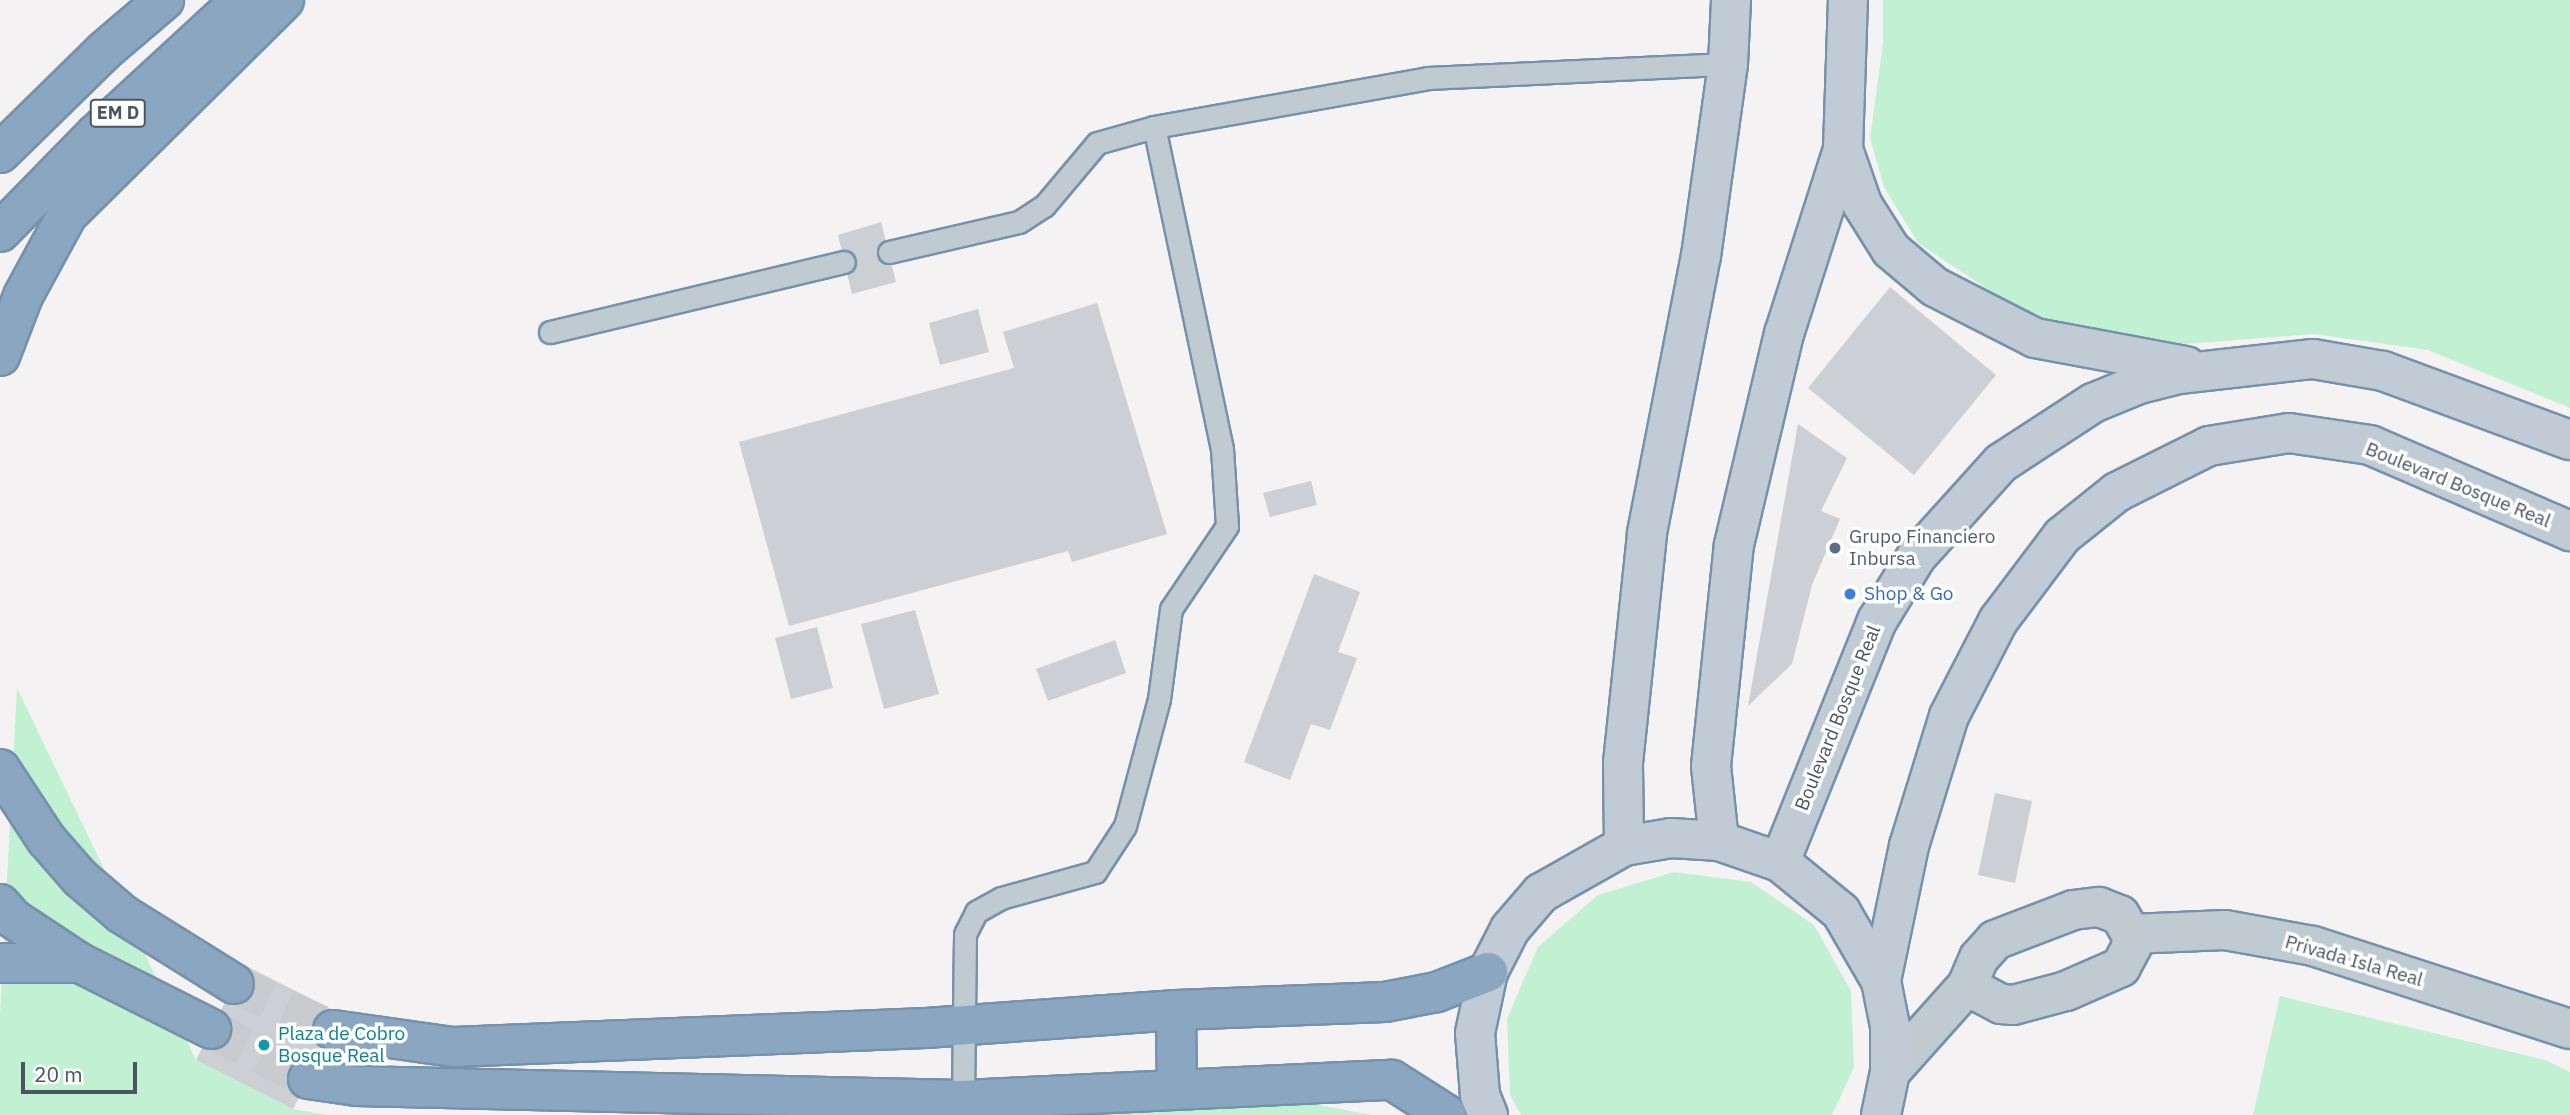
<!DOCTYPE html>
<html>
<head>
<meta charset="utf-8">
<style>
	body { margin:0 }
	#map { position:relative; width:2570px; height:1115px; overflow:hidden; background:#f4f2f2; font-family:"IBM Plex Sans",sans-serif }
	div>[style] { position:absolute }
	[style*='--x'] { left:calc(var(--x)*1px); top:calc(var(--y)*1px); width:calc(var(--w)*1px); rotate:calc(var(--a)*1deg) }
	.green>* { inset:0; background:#c2f0d3 }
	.building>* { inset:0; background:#cccfd4 }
	.motorway-tunnel>* { height:38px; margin-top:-19px; transform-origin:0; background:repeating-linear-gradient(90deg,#c9cbce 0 38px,transparent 0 57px) }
	.roads { filter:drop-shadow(2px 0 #7591ac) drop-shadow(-2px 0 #7591ac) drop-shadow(0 2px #7591ac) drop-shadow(0 -2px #7591ac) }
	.service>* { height:21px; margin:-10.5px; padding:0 10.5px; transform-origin:10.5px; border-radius:10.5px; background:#c0cad1 }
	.minor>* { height:38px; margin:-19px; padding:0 19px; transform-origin:19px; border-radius:19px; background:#c0cad1 }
	.secondary>* { height:38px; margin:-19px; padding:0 19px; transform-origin:19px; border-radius:19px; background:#c0cbd5 }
	.motorway>* { height:38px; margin:-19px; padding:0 19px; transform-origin:19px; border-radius:19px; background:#8aa6c0 }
	.dots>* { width:19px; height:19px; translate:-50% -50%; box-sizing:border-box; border:4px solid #fff; border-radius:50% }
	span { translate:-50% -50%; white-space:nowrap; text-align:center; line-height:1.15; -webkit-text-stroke:7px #fff; paint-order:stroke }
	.shield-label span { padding:2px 5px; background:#fff; border:2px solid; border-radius:5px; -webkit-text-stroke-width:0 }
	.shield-label { font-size:18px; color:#495660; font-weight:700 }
	.street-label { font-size:19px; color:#495660 }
	.service-label { font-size:19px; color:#4e5e75 }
	.left { translate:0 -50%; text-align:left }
	.shop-label { font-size:19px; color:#366cbe }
	.culture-label { font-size:19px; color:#0d838f }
	.scale { position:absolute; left:21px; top:1062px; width:116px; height:32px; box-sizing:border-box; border:4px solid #495660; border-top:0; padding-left:9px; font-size:21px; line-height:24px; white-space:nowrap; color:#495660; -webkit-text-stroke:5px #fff; paint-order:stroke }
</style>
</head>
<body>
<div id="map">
	<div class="green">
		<div style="clip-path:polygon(1883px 0,2570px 0,2570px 408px,2428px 350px,2314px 334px,2186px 344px,2036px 318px,1989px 290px,1918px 243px,1884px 187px,1870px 138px,1883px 44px)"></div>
		<div style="clip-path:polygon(17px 688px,196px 1060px,293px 1109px,327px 1115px,0 1115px,0 1015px)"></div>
		<div style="clip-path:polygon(1674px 872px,1751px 882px,1814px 925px,1851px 991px,1854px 1067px,1832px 1115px,1521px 1115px,1510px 1095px,1507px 1019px,1538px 947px,1598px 895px)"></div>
		<div style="clip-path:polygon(2280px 996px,2545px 1060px,2570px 1072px,2570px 1115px,2253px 1115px)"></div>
		<div style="clip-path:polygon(1260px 1094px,1372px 1115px,918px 1115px)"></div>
	</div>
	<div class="building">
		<div style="clip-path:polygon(881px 222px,896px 282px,852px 294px,838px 235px)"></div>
		<div style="clip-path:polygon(1890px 287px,1996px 375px,1914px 475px,1808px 388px)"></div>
		<div style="clip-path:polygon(1097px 303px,1167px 534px,1072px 562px,1068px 551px,789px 626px,739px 442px,1014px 368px,1003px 332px)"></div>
		<div style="clip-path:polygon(978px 309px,989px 352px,940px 365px,929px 323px)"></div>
		<div style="clip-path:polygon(1798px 424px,1847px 458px,1821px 511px,1840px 519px,1812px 585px,1792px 664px,1748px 706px)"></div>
		<div style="clip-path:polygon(1311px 481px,1317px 505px,1270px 517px,1263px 493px)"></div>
		<div style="clip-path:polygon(1314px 574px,1360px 592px,1338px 652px,1357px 658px,1330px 730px,1311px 724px,1290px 780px,1244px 762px)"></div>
		<div style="clip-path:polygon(915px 610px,939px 694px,884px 709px,861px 624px)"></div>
		<div style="clip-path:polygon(817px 627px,833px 688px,791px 699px,775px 638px)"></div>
		<div style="clip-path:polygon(1115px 640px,1126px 673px,1048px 701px,1036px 669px)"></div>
		<div style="clip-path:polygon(1995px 793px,2032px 801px,2015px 883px,1978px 875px)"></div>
		<div style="clip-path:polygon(244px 965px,341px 1014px,293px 1109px,196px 1060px)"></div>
	</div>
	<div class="motorway-tunnel">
		<div style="--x:234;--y:984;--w:109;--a:24.9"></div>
		<div style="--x:211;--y:1029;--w:109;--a:27.3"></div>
	</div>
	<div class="roads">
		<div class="service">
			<div style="--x:889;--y:252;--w:133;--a:-13"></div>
			<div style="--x:1019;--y:222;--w:30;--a:-33"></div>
			<div style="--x:1044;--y:206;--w:82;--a:-49.9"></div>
			<div style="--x:1097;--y:143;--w:59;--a:-15.7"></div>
			<div style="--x:1154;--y:127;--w:278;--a:-10.1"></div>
			<div style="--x:1428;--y:78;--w:300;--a:-2.7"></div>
			<div style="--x:550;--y:332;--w:302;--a:-13.4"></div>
			<div style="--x:963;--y:1100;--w:166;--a:-89.3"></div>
			<div style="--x:965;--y:934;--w:25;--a:-63"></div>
			<div style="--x:976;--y:912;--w:29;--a:-29"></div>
			<div style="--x:1001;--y:898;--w:98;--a:-15.5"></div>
			<div style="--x:1095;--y:872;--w:55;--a:-56.9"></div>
			<div style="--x:1125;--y:826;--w:131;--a:-75"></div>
			<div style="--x:1159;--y:699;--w:91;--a:-82.4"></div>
			<div style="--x:1171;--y:609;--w:100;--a:-56"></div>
			<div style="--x:1227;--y:526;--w:77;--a:-93.7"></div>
			<div style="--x:1222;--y:449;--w:329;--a:-101.9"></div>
		</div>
		<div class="minor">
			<div style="--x:2131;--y:934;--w:94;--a:-2.4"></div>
			<div style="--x:2225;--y:930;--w:89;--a:10.3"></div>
			<div style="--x:2313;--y:946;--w:270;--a:17.9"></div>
			<div style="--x:1890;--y:1072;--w:115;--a:-48.2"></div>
			<div style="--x:1967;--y:986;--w:30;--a:-67"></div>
			<div style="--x:1979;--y:958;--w:24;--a:-48"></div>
			<div style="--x:1995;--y:940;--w:84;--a:-21"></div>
			<div style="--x:2073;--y:910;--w:26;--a:-7"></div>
			<div style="--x:2099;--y:907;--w:22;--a:21"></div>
			<div style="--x:2120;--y:915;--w:22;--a:60"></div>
			<div style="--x:2131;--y:934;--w:12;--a:85"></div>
			<div style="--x:2132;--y:946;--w:24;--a:118"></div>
			<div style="--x:2121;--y:967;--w:60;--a:156.4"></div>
			<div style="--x:2066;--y:991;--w:55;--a:165.2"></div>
			<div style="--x:2013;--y:1005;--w:12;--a:-175"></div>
			<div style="--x:2001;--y:1004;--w:38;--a:-152"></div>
		</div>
		<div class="secondary">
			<div style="--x:1843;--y:149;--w:58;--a:70.9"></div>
			<div style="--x:1862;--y:204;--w:54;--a:57.8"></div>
			<div style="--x:1891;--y:250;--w:57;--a:40.1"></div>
			<div style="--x:1935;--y:287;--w:112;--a:27"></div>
			<div style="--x:2035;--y:338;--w:154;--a:10.5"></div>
			<div style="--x:1719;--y:841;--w:75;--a:-96.1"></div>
			<div style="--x:1711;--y:766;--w:222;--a:-84.1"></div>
			<div style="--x:1734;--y:545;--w:217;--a:-76.7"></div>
			<div style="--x:1784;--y:334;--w:194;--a:-72.3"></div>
			<div style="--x:1843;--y:149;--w:149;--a:-88.1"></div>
			<div style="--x:1624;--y:846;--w:83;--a:-90.7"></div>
			<div style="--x:1623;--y:763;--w:231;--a:-84"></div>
			<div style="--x:1647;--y:533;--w:282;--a:-79"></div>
			<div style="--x:1701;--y:256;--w:194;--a:-82"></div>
			<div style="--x:1728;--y:64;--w:64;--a:-87.3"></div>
			<div style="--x:1780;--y:862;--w:260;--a:-68.1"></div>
			<div style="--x:1877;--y:621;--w:75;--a:-58.6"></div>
			<div style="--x:1916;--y:557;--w:127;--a:-47.9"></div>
			<div style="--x:2001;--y:463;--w:110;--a:-33.1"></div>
			<div style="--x:2093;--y:403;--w:50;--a:-22.4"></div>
			<div style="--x:2139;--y:384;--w:41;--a:-14"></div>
			<div style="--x:2179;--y:374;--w:135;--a:-6.4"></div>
			<div style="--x:2313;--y:359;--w:71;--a:9.7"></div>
			<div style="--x:2383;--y:371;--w:199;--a:20.3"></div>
			<div style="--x:1881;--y:981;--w:138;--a:-78.3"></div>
			<div style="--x:1909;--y:846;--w:136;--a:-72.9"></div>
			<div style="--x:1949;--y:716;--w:107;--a:-62.7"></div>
			<div style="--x:1998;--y:621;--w:106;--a:-53"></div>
			<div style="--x:2062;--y:536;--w:70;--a:-38.7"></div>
			<div style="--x:2117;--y:492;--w:103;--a:-26.6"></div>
			<div style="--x:2209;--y:446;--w:81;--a:-9.2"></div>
			<div style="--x:2289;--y:433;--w:82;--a:8.4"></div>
			<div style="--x:2370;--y:445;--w:218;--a:23.3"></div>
			<div style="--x:1488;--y:1115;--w:22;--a:-112"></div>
			<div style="--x:1480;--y:1095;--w:62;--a:-94.6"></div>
			<div style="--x:1475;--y:1033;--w:62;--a:-78"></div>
			<div style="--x:1488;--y:972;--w:48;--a:-62.9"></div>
			<div style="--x:1510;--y:929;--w:48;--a:-49.3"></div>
			<div style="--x:1541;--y:893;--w:95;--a:-29.5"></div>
			<div style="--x:1624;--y:846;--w:48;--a:-9.7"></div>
			<div style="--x:1671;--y:838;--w:48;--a:3.6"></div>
			<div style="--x:1719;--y:841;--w:65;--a:19"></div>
			<div style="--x:1780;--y:862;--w:79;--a:39.3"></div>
			<div style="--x:1841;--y:912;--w:80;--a:59.9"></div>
			<div style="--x:1881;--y:981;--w:46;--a:78.7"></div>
			<div style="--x:1890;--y:1026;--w:46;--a:90"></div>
			<div style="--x:1890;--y:1072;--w:44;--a:101.8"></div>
		</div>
		<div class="motorway">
			<div style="--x:0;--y:153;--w:146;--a:-44.4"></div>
			<div style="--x:104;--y:51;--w:79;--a:-40.4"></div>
			<div style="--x:0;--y:232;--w:137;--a:-45.6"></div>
			<div style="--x:96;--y:134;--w:197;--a:-42.7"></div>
			<div style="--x:0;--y:356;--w:64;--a:-69"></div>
			<div style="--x:23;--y:296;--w:92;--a:-61.5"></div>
			<div style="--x:67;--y:215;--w:305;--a:-44.7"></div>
			<div style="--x:0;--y:769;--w:84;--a:56.7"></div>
			<div style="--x:46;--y:839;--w:52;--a:48.9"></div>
			<div style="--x:80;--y:878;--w:55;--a:40.6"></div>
			<div style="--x:122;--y:914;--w:132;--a:32"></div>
			<div style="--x:0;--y:904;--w:18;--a:49"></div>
			<div style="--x:12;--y:918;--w:82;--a:33.5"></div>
			<div style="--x:80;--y:963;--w:147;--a:26.7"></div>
			<div style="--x:0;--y:963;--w:80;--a:0"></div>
			<div style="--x:1176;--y:1010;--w:79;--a:89.3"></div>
			<div style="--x:333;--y:1030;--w:121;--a:8.1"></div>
			<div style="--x:453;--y:1047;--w:473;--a:-2.3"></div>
			<div style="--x:926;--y:1028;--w:251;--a:-4.1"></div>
			<div style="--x:1176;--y:1010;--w:209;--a:-2.2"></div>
			<div style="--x:1385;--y:1002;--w:53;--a:-10.9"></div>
			<div style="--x:1437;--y:992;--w:55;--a:-21.4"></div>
			<div style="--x:308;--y:1079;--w:49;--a:8.3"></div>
			<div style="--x:356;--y:1086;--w:607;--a:1.32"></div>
			<div style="--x:963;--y:1100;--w:429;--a:-2.7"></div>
			<div style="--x:1392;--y:1080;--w:65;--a:32.5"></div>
		</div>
	</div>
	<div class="dots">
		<div style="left:1835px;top:548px;background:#5c6f8a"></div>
		<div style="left:1850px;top:594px;background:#3f7fe0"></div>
		<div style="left:264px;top:1045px;background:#0f9aa8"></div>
	</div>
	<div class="shield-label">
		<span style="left:118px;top:113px">EM D</span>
	</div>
	<div class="street-label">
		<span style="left:2458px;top:485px;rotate:22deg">Boulevard Bosque Real</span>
		<span style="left:1838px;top:718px;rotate:-68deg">Boulevard Bosque Real</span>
		<span style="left:2354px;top:961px;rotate:16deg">Privada Isla Real</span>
	</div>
	<div class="service-label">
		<span class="left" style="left:1849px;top:548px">Grupo Financiero<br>Inbursa</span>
	</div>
	<div class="shop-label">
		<span class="left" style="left:1864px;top:594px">Shop &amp; Go</span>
	</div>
	<div class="culture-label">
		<span class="left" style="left:278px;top:1045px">Plaza de Cobro<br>Bosque Real</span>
	</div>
	<div class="scale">20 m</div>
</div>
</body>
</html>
